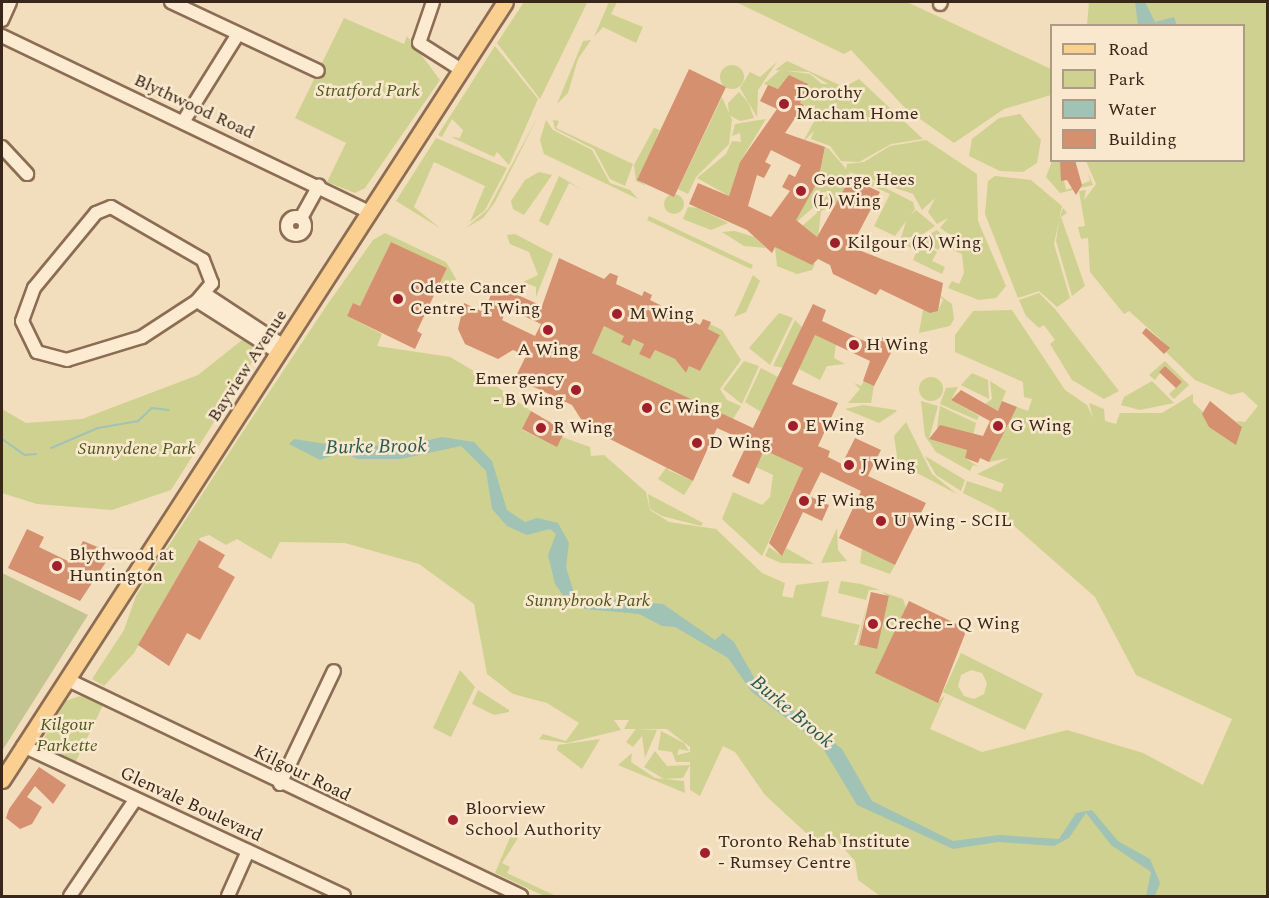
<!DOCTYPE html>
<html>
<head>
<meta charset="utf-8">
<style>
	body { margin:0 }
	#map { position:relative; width:1269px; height:898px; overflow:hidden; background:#f2ddbd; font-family:Spectral,serif }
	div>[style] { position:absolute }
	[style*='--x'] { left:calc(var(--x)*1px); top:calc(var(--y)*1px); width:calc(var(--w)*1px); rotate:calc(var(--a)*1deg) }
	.green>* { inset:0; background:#cfd190 }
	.round { border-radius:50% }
	.cemetery>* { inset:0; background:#c3c591 }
	.water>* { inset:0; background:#a1c3b6 }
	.stream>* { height:2px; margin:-1px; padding:0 1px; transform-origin:1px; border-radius:1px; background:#a1c3b6 }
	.building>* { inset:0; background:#d4906f }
	.roads { filter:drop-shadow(2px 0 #8c6d54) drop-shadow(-2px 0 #8c6d54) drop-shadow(0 2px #8c6d54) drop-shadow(0 -2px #8c6d54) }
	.minor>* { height:12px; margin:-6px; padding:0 6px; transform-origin:6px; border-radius:6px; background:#fcebd1 }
	.minor>.ring { margin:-6px; padding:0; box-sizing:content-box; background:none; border:12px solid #fcebd1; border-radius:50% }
	.major>* { height:15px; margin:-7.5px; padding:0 7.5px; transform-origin:7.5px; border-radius:7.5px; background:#facf90 }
	.dots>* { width:16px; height:16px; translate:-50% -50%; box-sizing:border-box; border:3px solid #f9e8cd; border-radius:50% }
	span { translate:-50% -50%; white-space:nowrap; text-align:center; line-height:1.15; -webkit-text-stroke:5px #f9e8cd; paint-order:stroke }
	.park-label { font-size:18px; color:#4f581f; font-style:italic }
	.poi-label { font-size:18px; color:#39271b }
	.left { translate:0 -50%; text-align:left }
	.right { translate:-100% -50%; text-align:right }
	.street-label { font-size:18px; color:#39271b }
	.water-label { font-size:20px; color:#285b53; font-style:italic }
	.frame { position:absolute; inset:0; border:3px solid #39271b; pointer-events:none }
	.legend { position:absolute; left:1050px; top:24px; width:195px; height:138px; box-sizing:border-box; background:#f9e8cd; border:2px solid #ac9b86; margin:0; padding:8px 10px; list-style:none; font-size:18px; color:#39271b }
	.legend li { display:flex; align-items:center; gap:12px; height:30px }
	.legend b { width:30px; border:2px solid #ac9b86 }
</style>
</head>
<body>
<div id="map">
	<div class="green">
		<div style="clip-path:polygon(524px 2px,587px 3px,540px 99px,497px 43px)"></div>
		<div style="clip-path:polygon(609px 2px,617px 2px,611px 14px,643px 27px,636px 43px,603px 27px,594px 37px)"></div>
		<div style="clip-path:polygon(736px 2px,907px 2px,1051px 69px,1051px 95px,1004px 109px,954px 143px,906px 109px,851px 50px,844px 54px)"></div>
		<div style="clip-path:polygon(1089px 2px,1267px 2px,1267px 896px,880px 896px,858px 880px,855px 861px,837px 841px,817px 843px,765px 795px,735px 752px,723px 746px,700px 796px,690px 790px,690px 747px,667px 729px,624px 729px,629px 720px,614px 720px,621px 730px,567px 743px,539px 739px,543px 734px,566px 741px,579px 723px,547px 703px,513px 694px,487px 674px,474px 604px,419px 564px,345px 543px,280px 542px,271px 559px,237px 539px,226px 545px,209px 535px,200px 538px,134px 653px,104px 686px,92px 679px,124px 630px,136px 596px,240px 436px,325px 308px,373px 240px,385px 233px,446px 262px,456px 279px,448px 293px,444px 291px,438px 287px,447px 268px,391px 242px,360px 306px,353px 303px,347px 316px,382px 334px,377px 346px,450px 357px,479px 374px,531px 411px,522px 430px,557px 446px,562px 437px,590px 447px,591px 456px,604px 455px,646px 492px,650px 510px,669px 522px,716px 529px,762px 573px,785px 583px,782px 596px,793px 598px,796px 585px,829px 581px,821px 616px,860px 625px,854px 645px,857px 645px,867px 603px,859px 645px,876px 649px,889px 597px,882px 592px,903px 599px,938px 702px,945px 695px,930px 729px,982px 752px,1067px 730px,1143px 753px,1203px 785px,1232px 719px,1136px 675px,1095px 597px,995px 509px,963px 493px,967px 481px,1001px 492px,1004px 484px,977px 474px,1009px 458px,989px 462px,1017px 407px,1028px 411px,1032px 399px,1024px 397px,1023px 382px,955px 352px,955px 335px,973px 311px,1012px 310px,1065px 390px,1087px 405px,1093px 418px,1089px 403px,1104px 409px,1105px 421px,1116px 424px,1120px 413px,1162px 413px,1193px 394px,1193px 402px,1235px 444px,1242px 427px,1236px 421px,1245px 422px,1258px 406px,1243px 392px,1231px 395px,1195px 380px,1166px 352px,1169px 348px,1159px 338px,1129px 311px,1124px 314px,1090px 272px,1088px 238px,1081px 239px,1078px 227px,1085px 226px,1079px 191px,1086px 190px,1084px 200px,1096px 184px,1086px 161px,1244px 160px,1244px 26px,1087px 25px)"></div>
		<div style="clip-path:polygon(344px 18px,404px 44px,407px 36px,440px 80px,365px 188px,355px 193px,327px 182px,346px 143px,295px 118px)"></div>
		<div style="clip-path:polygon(591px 40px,578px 59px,568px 93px,557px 104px,583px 41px)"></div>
		<div style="clip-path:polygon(495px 46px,538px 99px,509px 165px,497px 152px,494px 157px,451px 137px,460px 138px,463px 130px,452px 119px,442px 137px,438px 135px)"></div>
		<div style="clip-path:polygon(787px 61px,844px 87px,859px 79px,923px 139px,891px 144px,859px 162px,841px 161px,830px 146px,811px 139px,814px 131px,803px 142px,819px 112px,800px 103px,808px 84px,790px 76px,778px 89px,764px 84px,780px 70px,810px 74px,822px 84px,828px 84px,809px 72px,775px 70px)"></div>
		<div style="clip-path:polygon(777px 62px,758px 90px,757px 117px,740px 88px,750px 72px,760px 77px)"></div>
		<div class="round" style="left:720px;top:65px;width:24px;height:24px"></div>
		<div style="clip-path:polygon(739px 92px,748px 102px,754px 118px,740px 121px,729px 115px,728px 103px)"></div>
		<div style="clip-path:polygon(722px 97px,732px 120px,729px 144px,696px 177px,688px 194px,678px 189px)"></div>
		<div style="clip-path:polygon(1020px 114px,1041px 140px,1037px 163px,1023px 172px,1000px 171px,969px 156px,972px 139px,999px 118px)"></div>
		<div style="clip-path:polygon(538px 116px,495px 202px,483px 218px,466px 228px,488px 209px)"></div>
		<div style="clip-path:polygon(766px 119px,740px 162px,729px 196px,697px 178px,726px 154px,732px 141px,741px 142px,740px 133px,732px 136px,735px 124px)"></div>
		<div style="clip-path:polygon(546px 120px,553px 130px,592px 150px,610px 183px,630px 190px,638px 199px,544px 154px,540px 140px)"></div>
		<div style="clip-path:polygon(553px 120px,559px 121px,556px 128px,633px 164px,625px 186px,610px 179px,594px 149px,555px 129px)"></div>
		<div style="clip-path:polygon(654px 128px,660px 130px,638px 179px,646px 186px,636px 181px,634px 165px)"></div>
		<div style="clip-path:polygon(436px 138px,507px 168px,485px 210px,470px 222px,485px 186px,434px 162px,414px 207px,440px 228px,396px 201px)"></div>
		<div style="clip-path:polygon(810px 140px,829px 149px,853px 177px,838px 204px,821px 201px,835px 205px,821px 211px,818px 238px,802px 226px,817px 213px,817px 204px,790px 228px,818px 181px,825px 148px)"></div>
		<div style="clip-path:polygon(926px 140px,977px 174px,978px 221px,1006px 286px,996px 298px,979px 300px,948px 288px,952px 281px,959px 284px,964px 273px,962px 254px,941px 245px,938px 250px,921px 239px,937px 230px,948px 241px,967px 246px,940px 228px,948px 218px,937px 224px,928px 212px,935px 198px,922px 210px,913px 194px,846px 171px,847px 164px,864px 162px,890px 146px)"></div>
		<div style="clip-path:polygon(1052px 161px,1060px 161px,1066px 190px,1090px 181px,1088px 173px,1093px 185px,1060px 193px,1046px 177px)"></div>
		<div style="clip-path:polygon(539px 172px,552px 175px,524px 215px,513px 209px,511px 201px,525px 180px)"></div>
		<div style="clip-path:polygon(559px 176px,581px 189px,569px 183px,548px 226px,539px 221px)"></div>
		<div style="clip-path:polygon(995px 176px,1031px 180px,1062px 206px,1054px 244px,1070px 298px,1057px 307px,1039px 291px,1018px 298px,985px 214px,988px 181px)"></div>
		<div style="clip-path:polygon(872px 181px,913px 202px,915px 209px,895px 236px,874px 226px,890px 194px,870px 185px)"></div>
		<div class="round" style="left:664px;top:194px;width:20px;height:20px"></div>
		<div style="clip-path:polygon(688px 207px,698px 208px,728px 223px,711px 230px,688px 221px,683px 219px)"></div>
		<div style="clip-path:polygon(1063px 208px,1067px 213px,1061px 217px,1085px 286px,1072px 296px,1056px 241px,1059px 220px)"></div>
		<div style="clip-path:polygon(916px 210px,935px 226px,920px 236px,901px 238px,907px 218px)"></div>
		<div style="clip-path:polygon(649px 216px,753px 265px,751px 269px,647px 220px)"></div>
		<div style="clip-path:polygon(735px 231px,754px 237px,766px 248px,744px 246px,722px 232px)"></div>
		<div style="clip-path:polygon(515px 234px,553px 254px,536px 297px,536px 287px,523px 282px,538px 275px,529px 252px,510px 244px,507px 235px)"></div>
		<div style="clip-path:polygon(916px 241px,937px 252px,932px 261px,945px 267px,942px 274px,913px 260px,917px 251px,901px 243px)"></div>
		<div style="clip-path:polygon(775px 247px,815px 264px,812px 270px,797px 274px,777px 266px)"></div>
		<div style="clip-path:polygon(753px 275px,760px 281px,746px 312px,734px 317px)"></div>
		<div style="clip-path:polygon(1039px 293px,1055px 309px,1119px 391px,1104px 399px,1072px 380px,1050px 344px,1055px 340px,1044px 325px,1039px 328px,1026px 316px,1019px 300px)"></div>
		<div style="clip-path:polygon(938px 294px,952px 304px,954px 319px,950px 326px,919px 333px,923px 310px,938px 311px,943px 300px)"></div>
		<div style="clip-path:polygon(779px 313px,793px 318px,770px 365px,749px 348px)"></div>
		<div style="clip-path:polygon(795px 320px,804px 329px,785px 368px,773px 366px)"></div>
		<div style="clip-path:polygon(710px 324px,722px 330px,741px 360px,720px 389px,727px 400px,741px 406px,733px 419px,592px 353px,604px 326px,644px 344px,639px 354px,650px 359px,655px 350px,675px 359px,686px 373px,689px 366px,700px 371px,720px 335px,708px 329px)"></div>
		<div style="clip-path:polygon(815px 335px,836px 345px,834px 358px,845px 364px,827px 366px,820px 380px,799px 369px)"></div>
		<div style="clip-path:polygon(246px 337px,262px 346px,171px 490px,112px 510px,37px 504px,2px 493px,2px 409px,26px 423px,82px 419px,198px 375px)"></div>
		<div style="clip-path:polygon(744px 361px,759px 366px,742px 404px,723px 389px)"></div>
		<div style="clip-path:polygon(1165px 361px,1189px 385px,1174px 399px,1169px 394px,1182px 382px,1178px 379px,1165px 366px,1155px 380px,1149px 375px)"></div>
		<div style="clip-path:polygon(761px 368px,780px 378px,761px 412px,745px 402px)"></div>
		<div style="clip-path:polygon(972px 373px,988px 380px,989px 399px,961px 385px)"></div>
		<div class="round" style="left:919px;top:377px;width:24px;height:24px"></div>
		<div style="clip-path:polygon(864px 381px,874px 386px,871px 403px,848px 403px,860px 389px,854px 383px,861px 386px)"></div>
		<div style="clip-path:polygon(990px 381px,1006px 391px,998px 411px,985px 404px,992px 399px)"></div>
		<div style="clip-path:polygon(1152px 381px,1174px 403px,1140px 410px,1121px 405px,1124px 397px)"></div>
		<div style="clip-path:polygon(958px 387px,951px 400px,979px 416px,977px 420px,940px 404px,946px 388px)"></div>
		<div style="clip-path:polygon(921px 401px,938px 406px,929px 439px,967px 450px,965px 458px,979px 467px,973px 465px,970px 471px,936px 452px,925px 436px)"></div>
		<div style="clip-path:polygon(863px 405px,896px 410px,897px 411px,879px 423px,845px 409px)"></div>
		<div style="clip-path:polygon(940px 406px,976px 423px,973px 436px,937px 428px)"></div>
		<div style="clip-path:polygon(906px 422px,932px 474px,957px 494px,898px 463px,894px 436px)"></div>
		<div style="clip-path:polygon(764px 450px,803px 468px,762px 556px,722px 519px,733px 492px,762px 505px,770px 497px,773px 475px,756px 467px)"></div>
		<div style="clip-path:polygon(925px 456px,965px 480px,961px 491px,936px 475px)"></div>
		<div style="clip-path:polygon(673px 458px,668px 470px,693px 481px,684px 495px,658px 479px)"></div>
		<div style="clip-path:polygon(648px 494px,703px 523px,701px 526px,662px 516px,650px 509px)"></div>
		<div style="clip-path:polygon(837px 528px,838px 550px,847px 561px,821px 563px)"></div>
		<div style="clip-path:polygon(769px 547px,782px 556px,786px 548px,814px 564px,781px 563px,765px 556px)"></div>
		<div style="clip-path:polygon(862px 549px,895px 565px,890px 574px,860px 563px)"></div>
		<div style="clip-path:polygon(841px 581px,861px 584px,880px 590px,869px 590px,866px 600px,838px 593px)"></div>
		<div style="clip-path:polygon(evenodd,961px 653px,1043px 694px,1025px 730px,943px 692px,961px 653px,971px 670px,982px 673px,987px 683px,984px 694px,974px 699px,964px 696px,958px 686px,961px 675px,971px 670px)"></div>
		<div style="clip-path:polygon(460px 670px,475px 687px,451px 737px,433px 728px)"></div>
		<div style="clip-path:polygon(478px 690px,509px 710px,509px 712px,494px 715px,472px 704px)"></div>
		<div style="clip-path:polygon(80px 696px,103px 705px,75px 763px,41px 743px,66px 701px)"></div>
		<div style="clip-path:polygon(636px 729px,657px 730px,645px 758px,642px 736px,633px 747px,626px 742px)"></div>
		<div style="clip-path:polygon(661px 731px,684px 743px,689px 751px,679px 749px,677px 755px,690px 752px,692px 762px,676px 762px,672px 752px,658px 750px)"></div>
		<div style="clip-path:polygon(600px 739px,582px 769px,557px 750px,558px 745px)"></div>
		<div style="clip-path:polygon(655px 751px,667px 766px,690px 765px,683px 778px,664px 779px,644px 767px)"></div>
		<div style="clip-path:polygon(632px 753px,631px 762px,655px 778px,684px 781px,685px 793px,618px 765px)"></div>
		<div style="clip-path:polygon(511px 835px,518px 838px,502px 863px,510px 867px,507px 873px,556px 896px,544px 896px,495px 873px)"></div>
	</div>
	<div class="cemetery">
		<div style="clip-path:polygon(2px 573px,88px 615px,2px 751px)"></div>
	</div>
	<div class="water">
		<div style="clip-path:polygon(1135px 2px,1145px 2px,1155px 22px,1174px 17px,1177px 25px,1138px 25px)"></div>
		<div style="clip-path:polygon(442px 437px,474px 442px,492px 461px,507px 510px,525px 522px,537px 518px,558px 523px,569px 543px,566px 567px,575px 596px,663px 604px,715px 640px,723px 633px,734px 642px,756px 681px,842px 749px,872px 801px,953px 841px,999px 835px,1059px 839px,1076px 813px,1092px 810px,1118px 841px,1150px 859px,1160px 883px,1155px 896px,1146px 896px,1151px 872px,1111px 845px,1086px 813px,1069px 838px,1054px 846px,998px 842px,953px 849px,857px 805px,821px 745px,752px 692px,728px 658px,675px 627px,662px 626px,639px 614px,585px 609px,565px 598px,555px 584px,548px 555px,556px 534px,550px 529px,527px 535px,507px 526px,492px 509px,486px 471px,461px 446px,401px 459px,357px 459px,343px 452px,320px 460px,289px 444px,294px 439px,339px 446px,406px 445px)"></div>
	</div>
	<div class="stream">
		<div style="--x:2;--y:439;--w:28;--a:35"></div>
		<div style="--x:25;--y:455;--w:11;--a:-5"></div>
		<div style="--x:51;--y:448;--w:51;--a:-23.1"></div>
		<div style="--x:98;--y:428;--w:41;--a:-9.9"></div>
		<div style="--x:138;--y:421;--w:19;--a:-43"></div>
		<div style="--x:152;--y:408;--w:17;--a:7"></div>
	</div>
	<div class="building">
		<div style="clip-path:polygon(689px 69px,726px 87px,674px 197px,637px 180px)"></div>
		<div style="clip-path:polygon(evenodd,789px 75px,808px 84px,800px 103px,804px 105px,785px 133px,825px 147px,818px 181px,796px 220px,817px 237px,851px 177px,867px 180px,865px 185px,880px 192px,851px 247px,943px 283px,938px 311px,930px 313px,880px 289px,876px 295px,833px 274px,830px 265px,818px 259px,812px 265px,775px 247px,772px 253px,747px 230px,689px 204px,698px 183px,729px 196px,740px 162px,777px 109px,760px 101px,768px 85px,778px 89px,789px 75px,771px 150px,801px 165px,795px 177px,789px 174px,782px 187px,790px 191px,771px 217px,748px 206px,757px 175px,764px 178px,771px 165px,765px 162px,771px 150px)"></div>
		<div style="clip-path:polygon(1060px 160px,1075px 160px,1082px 185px,1076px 195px,1067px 180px,1061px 181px)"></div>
		<div style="clip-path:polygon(391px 242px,447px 268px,417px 331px,422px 334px,415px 349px,347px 316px,353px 303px,360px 306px)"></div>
		<div style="clip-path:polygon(evenodd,559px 258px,604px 279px,610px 273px,618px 276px,616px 284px,642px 296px,644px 291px,652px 295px,650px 300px,700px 325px,703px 319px,711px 322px,708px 329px,720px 335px,700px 371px,689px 366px,686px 373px,675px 359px,655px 350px,650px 359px,639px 354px,644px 344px,633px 339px,630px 346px,621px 342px,624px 336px,604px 326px,592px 353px,753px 428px,813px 304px,826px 310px,822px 321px,877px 347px,882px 337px,896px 343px,874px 386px,863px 381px,870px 361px,815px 335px,792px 384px,838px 403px,818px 446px,830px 451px,828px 457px,842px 464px,855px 438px,881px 450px,868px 476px,926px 503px,895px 565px,839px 538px,861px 491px,821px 472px,809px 496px,829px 505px,822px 521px,803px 512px,782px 556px,769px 543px,803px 468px,764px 450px,749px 484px,736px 478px,732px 476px,748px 442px,717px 428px,693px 481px,586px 427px,572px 405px,515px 378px,526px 356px,513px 350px,498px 359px,465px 344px,458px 329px,464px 303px,485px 313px,494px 284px,542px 306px,559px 258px,507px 308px,541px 324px,535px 336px,502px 320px,507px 308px)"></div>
		<div style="clip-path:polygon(1146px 328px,1170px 348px,1164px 354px,1142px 333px)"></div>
		<div style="clip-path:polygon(1165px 366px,1182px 382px,1176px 388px,1159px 372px)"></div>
		<div style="clip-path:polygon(961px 390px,998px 411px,1002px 401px,1017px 407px,989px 462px,980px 458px,978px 463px,965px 458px,967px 450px,929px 439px,940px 425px,983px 436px,990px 421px,951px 400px)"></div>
		<div style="clip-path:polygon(1210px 401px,1242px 427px,1236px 445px,1209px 427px,1202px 414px)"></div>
		<div style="clip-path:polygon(531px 411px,565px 431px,557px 447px,522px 429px)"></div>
		<div style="clip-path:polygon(27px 529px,44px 537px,39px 547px,72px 563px,83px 541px,112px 553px,80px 601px,8px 568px)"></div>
		<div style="clip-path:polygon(199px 540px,225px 555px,218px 567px,235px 577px,200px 640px,187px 633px,169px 666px,138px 645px)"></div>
		<div style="clip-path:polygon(871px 592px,889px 596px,877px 649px,859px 645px)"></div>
		<div style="clip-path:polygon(909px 601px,963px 627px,965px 634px,938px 703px,875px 673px)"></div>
		<div style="clip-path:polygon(39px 767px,66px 785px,53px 804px,35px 786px,27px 797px,42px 807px,32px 824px,20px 829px,6px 818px,9px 809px)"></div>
	</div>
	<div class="roads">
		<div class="minor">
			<div style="--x:171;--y:2;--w:162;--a:25.1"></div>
			<div style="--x:433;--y:2;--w:43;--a:108.9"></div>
			<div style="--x:419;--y:43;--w:49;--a:32.4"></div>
			<div style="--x:940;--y:4;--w:2;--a:-63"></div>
			<div style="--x:2;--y:20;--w:20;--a:-66"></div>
			<div style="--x:2;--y:36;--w:408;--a:25.6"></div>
			<div style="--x:183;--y:122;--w:104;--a:-58"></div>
			<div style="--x:2;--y:147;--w:37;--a:47"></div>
			<div style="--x:111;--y:207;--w:106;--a:29.9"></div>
			<div style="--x:203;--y:260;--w:25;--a:69"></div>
			<div style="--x:212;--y:283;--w:23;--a:130"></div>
			<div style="--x:197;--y:301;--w:66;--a:146.8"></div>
			<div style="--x:142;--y:337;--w:78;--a:163"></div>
			<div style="--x:67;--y:360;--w:31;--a:-165"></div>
			<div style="--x:37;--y:352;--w:34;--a:-116"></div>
			<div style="--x:22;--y:321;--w:35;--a:-70"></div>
			<div style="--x:34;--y:288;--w:97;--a:-50.4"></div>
			<div style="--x:96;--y:213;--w:16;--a:-22"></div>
			<div class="ring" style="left:287px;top:217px;width:6px;height:6px"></div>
			<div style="--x:301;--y:218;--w:37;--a:-61"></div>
			<div style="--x:205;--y:294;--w:95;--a:33.4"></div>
			<div style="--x:197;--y:301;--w:97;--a:32.4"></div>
			<div style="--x:68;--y:680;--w:502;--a:25.49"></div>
			<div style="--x:23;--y:746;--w:354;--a:25"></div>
			<div style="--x:280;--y:784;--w:125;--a:-64.5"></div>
			<div style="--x:70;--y:896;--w:116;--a:-55.9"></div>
			<div style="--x:228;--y:896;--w:49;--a:-66"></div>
		</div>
		<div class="major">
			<div style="--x:2;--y:780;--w:926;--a:-57.12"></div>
		</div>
	</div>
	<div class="dots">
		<div style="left:784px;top:104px;background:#a11e2b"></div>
		<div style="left:801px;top:191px;background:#a11e2b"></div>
		<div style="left:835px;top:243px;background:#a11e2b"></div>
		<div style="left:398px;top:299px;background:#a11e2b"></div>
		<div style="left:617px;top:314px;background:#a11e2b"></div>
		<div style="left:548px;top:330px;background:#a11e2b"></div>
		<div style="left:854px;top:345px;background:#a11e2b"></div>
		<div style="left:576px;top:390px;background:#a11e2b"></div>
		<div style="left:647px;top:408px;background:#a11e2b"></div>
		<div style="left:793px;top:426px;background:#a11e2b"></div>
		<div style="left:998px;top:426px;background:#a11e2b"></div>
		<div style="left:541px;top:428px;background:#a11e2b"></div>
		<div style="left:697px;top:443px;background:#a11e2b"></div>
		<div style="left:849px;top:465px;background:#a11e2b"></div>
		<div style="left:804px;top:501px;background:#a11e2b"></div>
		<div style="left:881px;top:521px;background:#a11e2b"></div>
		<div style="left:57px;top:566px;background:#a11e2b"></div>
		<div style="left:873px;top:624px;background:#a11e2b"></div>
		<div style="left:453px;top:820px;background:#a11e2b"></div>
		<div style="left:705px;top:853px;background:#a11e2b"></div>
	</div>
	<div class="park-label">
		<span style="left:368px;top:91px">Stratford Park</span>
		<span style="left:137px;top:449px">Sunnydene Park</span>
		<span style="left:588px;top:601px">Sunnybrook Park</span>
		<span style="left:67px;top:736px">Kilgour<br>Parkette</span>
	</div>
	<div class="poi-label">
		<span class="left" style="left:796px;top:104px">Dorothy<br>Macham Home</span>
		<span class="left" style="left:813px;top:191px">George Hees<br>(L) Wing</span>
		<span class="left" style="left:847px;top:243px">Kilgour (K) Wing</span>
		<span class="left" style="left:410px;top:299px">Odette Cancer<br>Centre - T Wing</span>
		<span class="left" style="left:629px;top:314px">M Wing</span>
		<span class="left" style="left:866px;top:345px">H Wing</span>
		<span style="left:548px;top:350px">A Wing</span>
		<span class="right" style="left:564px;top:390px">Emergency<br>- B Wing</span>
		<span class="left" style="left:659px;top:408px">C Wing</span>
		<span class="left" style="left:805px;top:426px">E Wing</span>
		<span class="left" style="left:1010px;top:426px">G Wing</span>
		<span class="left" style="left:553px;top:428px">R Wing</span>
		<span class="left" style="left:709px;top:443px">D Wing</span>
		<span class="left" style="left:861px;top:465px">J Wing</span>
		<span class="left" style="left:816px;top:501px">F Wing</span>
		<span class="left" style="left:893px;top:521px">U Wing - SCIL</span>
		<span class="left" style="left:69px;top:566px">Blythwood at<br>Huntington</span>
		<span class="left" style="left:885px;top:624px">Creche - Q Wing</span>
		<span class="left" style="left:465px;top:820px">Bloorview<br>School Authority</span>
		<span class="left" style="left:718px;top:853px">Toronto Rehab Institute<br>- Rumsey Centre</span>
	</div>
	<div class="street-label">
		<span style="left:194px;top:107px;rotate:25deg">Blythwood Road</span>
		<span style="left:248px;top:366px;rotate:-57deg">Bayview Avenue</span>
		<span style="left:302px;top:774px;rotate:26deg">Kilgour Road</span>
		<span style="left:191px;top:805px;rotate:25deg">Glenvale Boulevard</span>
	</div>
	<div class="water-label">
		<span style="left:376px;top:447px;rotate:-1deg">Burke Brook</span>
		<span style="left:792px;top:712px;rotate:40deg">Burke Brook</span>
	</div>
	<div class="frame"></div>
	<ul class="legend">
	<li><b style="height:8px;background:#facf90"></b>Road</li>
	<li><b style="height:16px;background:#cfd190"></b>Park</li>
	<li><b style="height:16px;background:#a1c3b6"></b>Water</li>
	<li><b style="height:16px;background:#d4906f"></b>Building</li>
	</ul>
</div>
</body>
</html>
